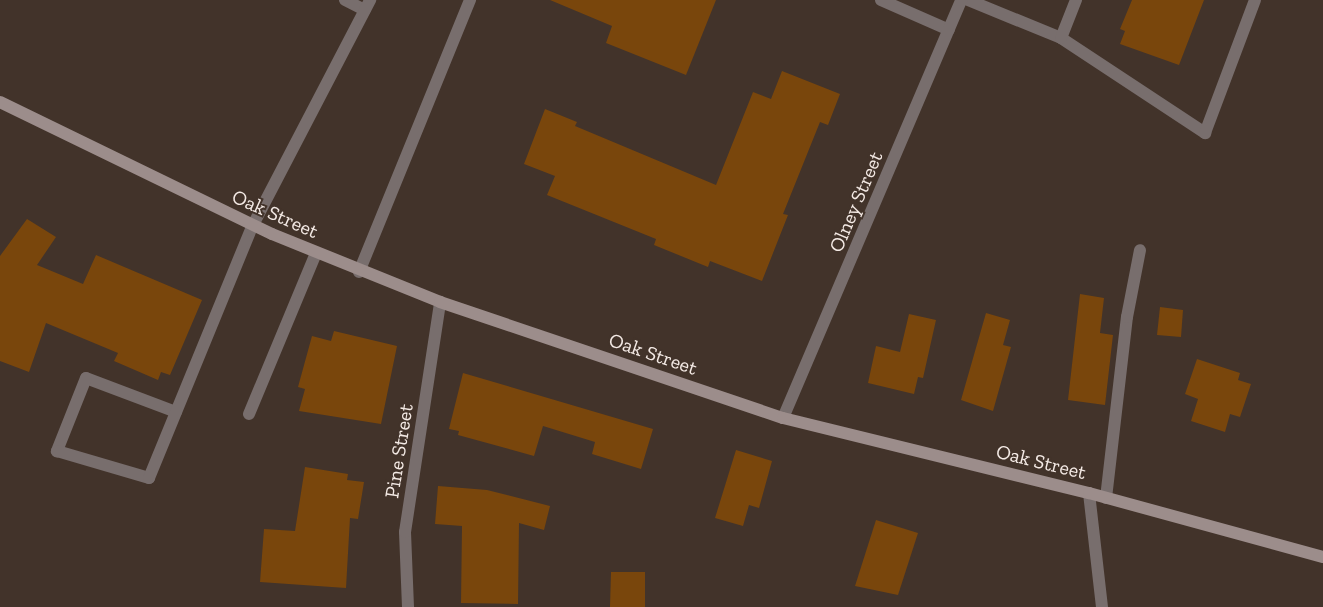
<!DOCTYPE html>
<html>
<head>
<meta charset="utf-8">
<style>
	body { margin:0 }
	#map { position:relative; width:1323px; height:607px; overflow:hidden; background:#42332a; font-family:"Zilla Slab",serif }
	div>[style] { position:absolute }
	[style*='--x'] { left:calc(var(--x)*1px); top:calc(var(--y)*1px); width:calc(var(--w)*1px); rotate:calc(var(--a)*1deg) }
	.building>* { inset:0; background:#79460c }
	.lane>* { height:12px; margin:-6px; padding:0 6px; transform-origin:6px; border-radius:6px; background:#786e6d }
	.street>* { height:12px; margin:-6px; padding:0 6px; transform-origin:6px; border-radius:6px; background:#786e6d }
	.secondary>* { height:12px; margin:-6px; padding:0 6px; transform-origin:6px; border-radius:6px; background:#9c8d8b }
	span { translate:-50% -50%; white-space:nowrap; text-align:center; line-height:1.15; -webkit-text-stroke:4px #42332a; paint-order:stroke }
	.street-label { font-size:20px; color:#f4eae5 }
</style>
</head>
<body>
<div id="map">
	<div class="building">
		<div style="clip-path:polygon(550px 0,716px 0,686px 75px,606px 43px,612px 26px)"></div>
		<div style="clip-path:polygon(1132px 0,1204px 0,1179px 65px,1120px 44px,1125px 31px,1120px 29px)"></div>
		<div style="clip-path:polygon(782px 71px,840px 94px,828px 125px,820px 122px,783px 214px,788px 215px,762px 281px,710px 261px,708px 267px,654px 245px,656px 239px,547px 195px,555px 176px,524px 164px,545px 109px,577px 122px,575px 126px,716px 185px,753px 92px,771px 99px)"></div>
		<div style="clip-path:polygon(27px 219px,56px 237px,37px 265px,83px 284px,96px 255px,202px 300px,170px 375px,161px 372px,158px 380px,114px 361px,118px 353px,46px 323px,29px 372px,0 361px,0 256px)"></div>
		<div style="clip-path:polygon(1080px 294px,1104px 298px,1100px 333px,1113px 335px,1105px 405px,1068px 400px)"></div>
		<div style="clip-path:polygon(1160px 307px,1183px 310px,1181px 337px,1157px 335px)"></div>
		<div style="clip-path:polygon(986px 313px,1010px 320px,1003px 345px,1011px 347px,993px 411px,961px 400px)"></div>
		<div style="clip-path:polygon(909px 314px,936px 320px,923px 378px,918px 377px,914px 394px,868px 383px,876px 346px,900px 352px)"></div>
		<div style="clip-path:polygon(334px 331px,397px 346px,381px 424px,299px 411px,305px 389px,298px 387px,312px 336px,331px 341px)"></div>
		<div style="clip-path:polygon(1197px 359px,1240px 373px,1238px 380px,1251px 384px,1240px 417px,1230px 414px,1225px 432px,1191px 421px,1198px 399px,1185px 394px)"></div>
		<div style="clip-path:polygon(463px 373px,653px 429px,641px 469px,592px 454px,595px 442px,543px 426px,534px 456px,458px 435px,459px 431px,449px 429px)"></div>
		<div style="clip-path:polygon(736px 450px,772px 461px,759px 508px,749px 505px,743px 526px,715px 518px)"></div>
		<div style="clip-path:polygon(305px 467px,348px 474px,347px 480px,364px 482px,358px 519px,350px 518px,346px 588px,260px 582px,264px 529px,295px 531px)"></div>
		<div style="clip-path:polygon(438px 486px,487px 490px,550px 506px,544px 530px,519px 523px,518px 604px,461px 603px,462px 526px,435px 524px)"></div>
		<div style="clip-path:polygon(876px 520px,918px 533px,898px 595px,855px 586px)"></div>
		<div style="clip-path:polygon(611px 572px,645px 572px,645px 607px,610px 607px)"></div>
	</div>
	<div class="lane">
		<div style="--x:345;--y:0;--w:22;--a:27"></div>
		<div style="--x:881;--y:0;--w:74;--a:23.8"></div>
		<div style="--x:968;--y:0;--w:100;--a:22.2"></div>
		<div style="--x:1061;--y:38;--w:173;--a:33.4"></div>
		<div style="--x:1205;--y:133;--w:142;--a:-69.4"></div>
		<div style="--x:1061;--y:38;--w:41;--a:-68.5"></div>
		<div style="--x:359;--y:272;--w:294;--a:-67.8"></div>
		<div style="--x:176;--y:412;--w:96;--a:-159.3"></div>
		<div style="--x:86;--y:378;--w:79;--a:111.7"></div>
		<div style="--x:57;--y:451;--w:96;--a:16.4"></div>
		<div style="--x:149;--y:478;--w:274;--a:-67.7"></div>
		<div style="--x:253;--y:225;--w:254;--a:-62.5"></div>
		<div style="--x:249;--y:414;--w:174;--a:-67.4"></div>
		<div style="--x:1106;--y:498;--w:182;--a:-83.4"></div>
		<div style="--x:1127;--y:317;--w:68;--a:-79"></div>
	</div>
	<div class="street">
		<div style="--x:783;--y:418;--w:454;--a:-66.9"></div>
		<div style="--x:1089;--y:493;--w:115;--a:83.5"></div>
		<div style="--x:408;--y:607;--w:75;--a:-92.3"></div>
		<div style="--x:405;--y:532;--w:233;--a:-81.3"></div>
	</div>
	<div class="secondary">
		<div style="--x:0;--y:102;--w:302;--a:25.9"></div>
		<div style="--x:272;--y:234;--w:181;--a:22"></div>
		<div style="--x:440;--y:302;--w:362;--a:18.7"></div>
		<div style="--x:783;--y:418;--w:315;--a:13.8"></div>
		<div style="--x:1089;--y:493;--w:243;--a:15.3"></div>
	</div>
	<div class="street-label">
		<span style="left:856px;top:202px;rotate:-67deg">Olney Street</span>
		<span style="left:275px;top:214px;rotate:24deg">Oak Street</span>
		<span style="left:653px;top:354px;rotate:19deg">Oak Street</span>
		<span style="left:399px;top:451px;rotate:-81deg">Pine Street</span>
		<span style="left:1041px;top:462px;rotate:14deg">Oak Street</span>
	</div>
</div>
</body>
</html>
